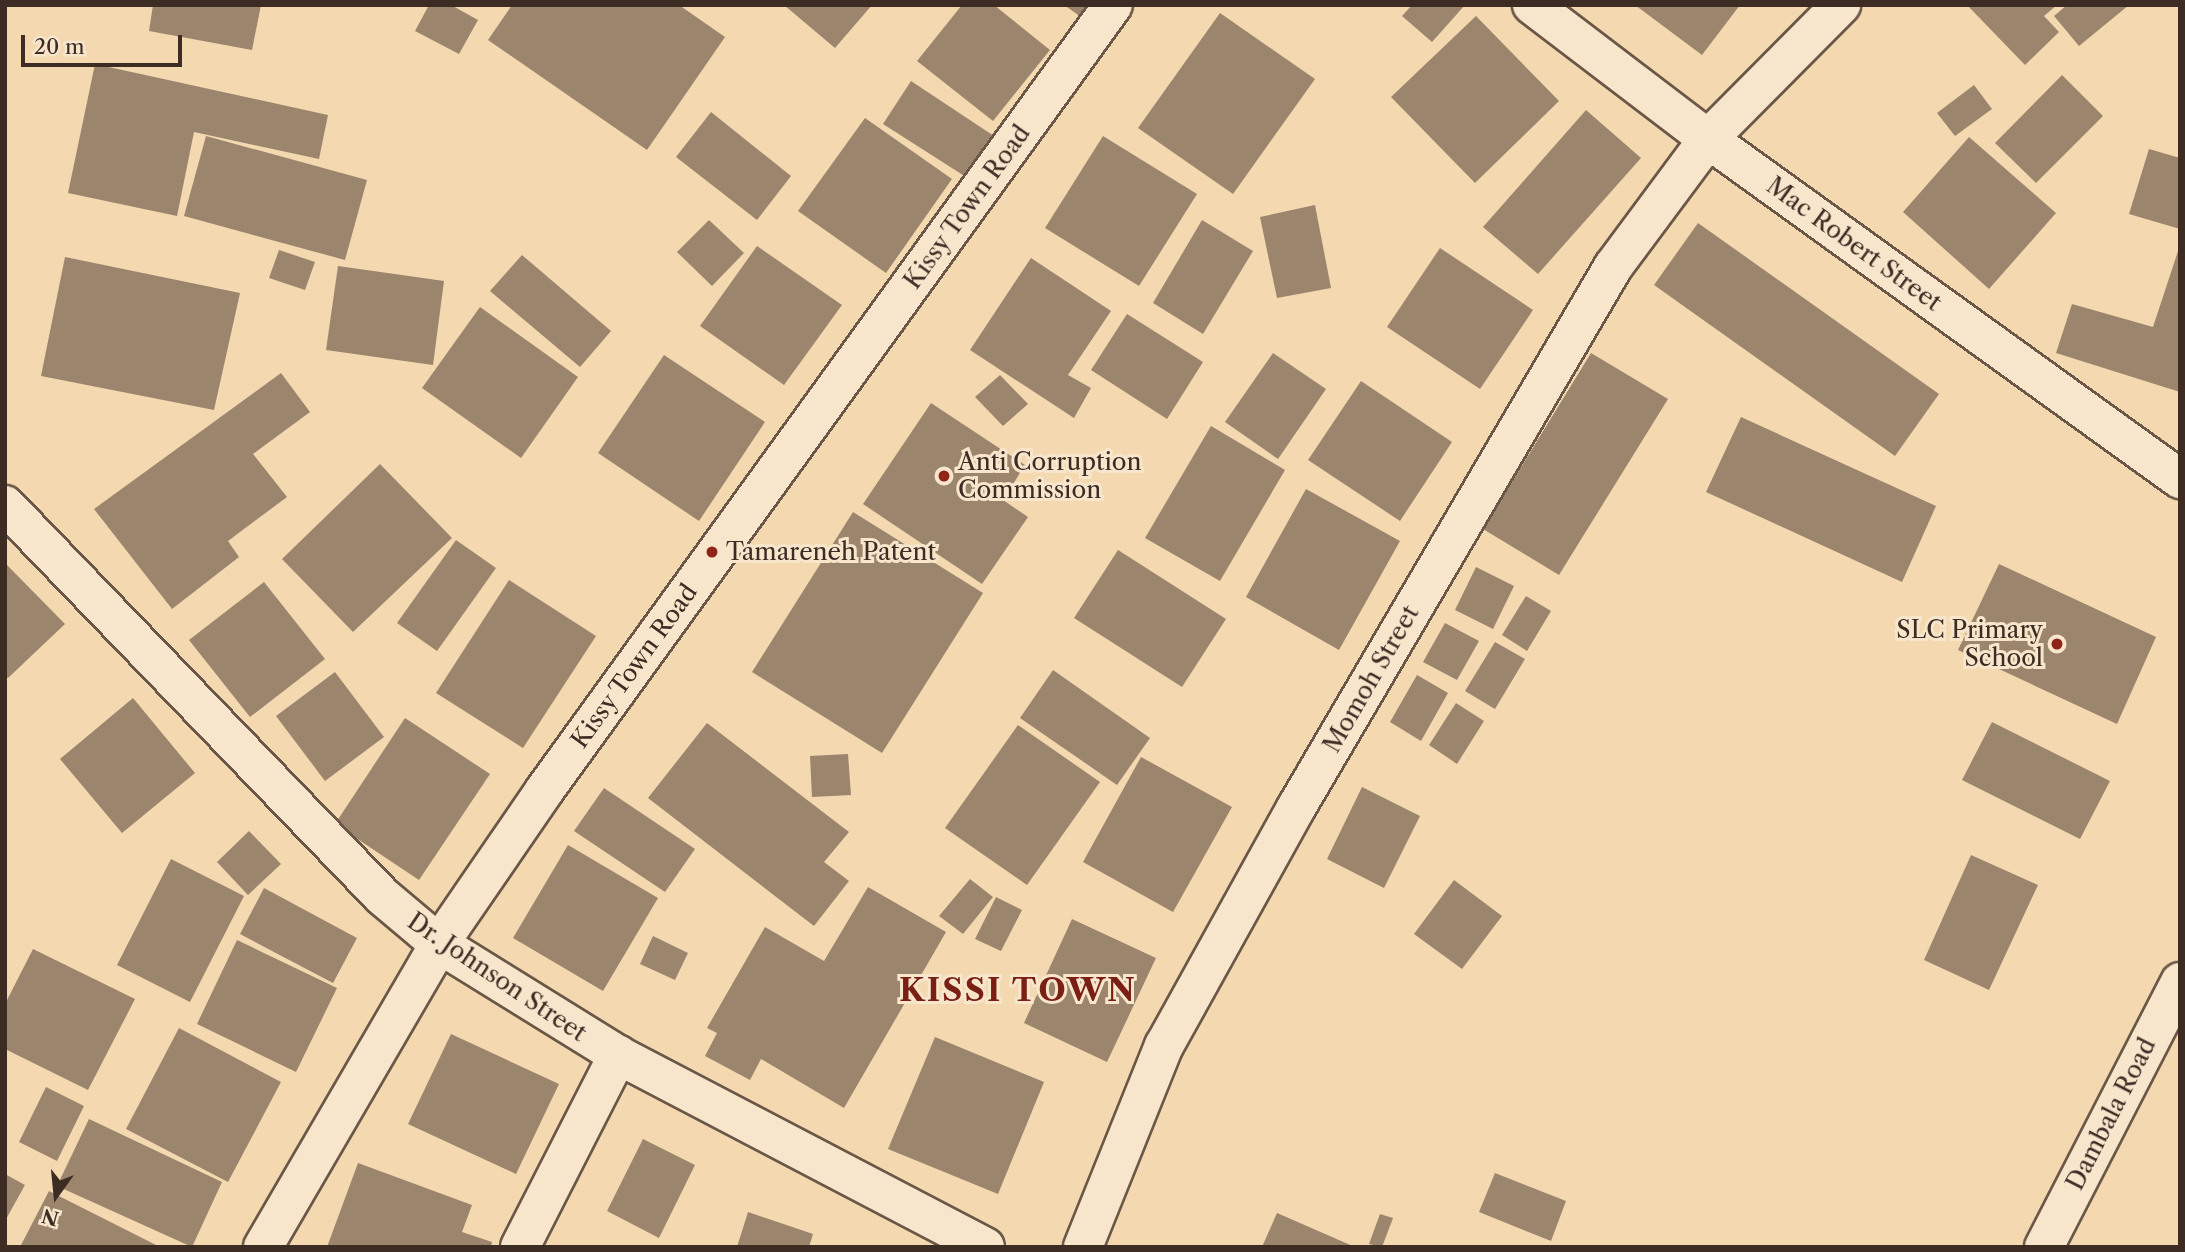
<!DOCTYPE html>
<html>
<head>
<meta charset="utf-8">
<style>
	body { margin:0 }
	#map { position:relative; width:2185px; height:1252px; overflow:hidden; background:#f3d8b0; font-family:"Libre Caslon Text",serif }
	div>[style] { position:absolute }
	[style*='--x'] { left:calc(var(--x)*1px); top:calc(var(--y)*1px); width:calc(var(--w)*1px); rotate:calc(var(--a)*1deg) }
	.building>* { inset:0; background:#9c856d }
	.roads { filter:drop-shadow(2px 0 #6a5747) drop-shadow(-2px 0 #6a5747) drop-shadow(0 2px #6a5747) drop-shadow(0 -2px #6a5747) }
	.minor>* { height:38px; margin:-19px; padding:0 19px; transform-origin:19px; border-radius:19px; background:#f7e6cc }
	.tertiary>* { height:38px; margin:-19px; padding:0 19px; transform-origin:19px; border-radius:19px; background:#f7e6cc }
	.dots>* { width:19px; height:19px; translate:-50% -50%; box-sizing:border-box; border:4px solid #f7e6cc; border-radius:50% }
	span { translate:-50% -50%; white-space:nowrap; text-align:center; line-height:1.15; -webkit-text-stroke:6px #f7e6cc; paint-order:stroke }
	.street-label { font-size:24px; color:#3d2c24 }
	.poi-label { font-size:24px; color:#3d2c24 }
	.left { translate:0 -50%; text-align:left }
	.right { translate:-100% -50%; text-align:right }
	.district-label { font-size:32px; color:#7a1f14; font-weight:700; letter-spacing:2px }
	.frame { position:absolute; inset:0; border:7px solid #3d2c24; pointer-events:none }
	.north { position:absolute; left:21px; top:1161px; width:70px; height:70px; -webkit-text-stroke:5px #f7e6cc; paint-order:stroke; rotate:195deg; font-size:19px; font-weight:700; line-height:28px; text-align:center; color:#3d2c24 }
	.north::after { content:''; display:block; margin:auto; width:24px; height:32px; background:#3d2c24; clip-path:polygon(50% 0,100% 100%,50% 72%,0 100%) }
	.scale { position:absolute; left:21px; top:35px; width:161px; height:32px; box-sizing:border-box; border:4px solid #3d2c24; border-top:0; padding-left:9px; font-size:21px; line-height:24px; white-space:nowrap; color:#3d2c24; -webkit-text-stroke:5px #f7e6cc; paint-order:stroke }
</style>
</head>
<body>
<div id="map">
	<div class="building">
		<div style="clip-path:polygon(153px 5px,261px 5px,252px 50px,149px 31px)"></div>
		<div style="clip-path:polygon(429px 5px,451px 5px,478px 20px,459px 54px,415px 31px)"></div>
		<div style="clip-path:polygon(512px 5px,679px 5px,725px 37px,647px 150px,488px 40px)"></div>
		<div style="clip-path:polygon(784px 5px,872px 5px,835px 48px)"></div>
		<div style="clip-path:polygon(962px 5px,994px 5px,1050px 50px,993px 121px,917px 61px)"></div>
		<div style="clip-path:polygon(1064px 5px,1094px 5px,1084px 19px)"></div>
		<div style="clip-path:polygon(1412px 5px,1465px 5px,1432px 42px,1402px 16px)"></div>
		<div style="clip-path:polygon(1635px 5px,1740px 5px,1702px 55px)"></div>
		<div style="clip-path:polygon(1967px 5px,2057px 5px,2044px 16px,2059px 32px,2025px 65px)"></div>
		<div style="clip-path:polygon(2067px 5px,2129px 5px,2079px 46px,2054px 16px)"></div>
		<div style="clip-path:polygon(1220px 13px,1315px 79px,1233px 194px,1138px 128px)"></div>
		<div style="clip-path:polygon(1476px 16px,1559px 101px,1475px 183px,1391px 97px)"></div>
		<div style="clip-path:polygon(95px 64px,328px 115px,319px 159px,194px 132px,177px 216px,68px 193px)"></div>
		<div style="clip-path:polygon(2062px 75px,2103px 116px,2036px 183px,1995px 143px)"></div>
		<div style="clip-path:polygon(911px 81px,994px 136px,966px 177px,883px 124px)"></div>
		<div style="clip-path:polygon(1974px 85px,1992px 109px,1955px 136px,1937px 113px)"></div>
		<div style="clip-path:polygon(1586px 110px,1641px 158px,1538px 274px,1483px 227px)"></div>
		<div style="clip-path:polygon(711px 112px,791px 176px,757px 220px,676px 157px)"></div>
		<div style="clip-path:polygon(865px 118px,952px 179px,886px 273px,798px 211px)"></div>
		<div style="clip-path:polygon(206px 136px,367px 180px,345px 260px,184px 216px)"></div>
		<div style="clip-path:polygon(1103px 136px,1197px 194px,1139px 286px,1045px 228px)"></div>
		<div style="clip-path:polygon(1969px 137px,2056px 213px,1989px 289px,1903px 212px)"></div>
		<div style="clip-path:polygon(2149px 149px,2180px 158px,2180px 229px,2129px 214px)"></div>
		<div style="clip-path:polygon(1315px 205px,1331px 288px,1277px 298px,1260px 217px)"></div>
		<div style="clip-path:polygon(709px 220px,744px 253px,712px 286px,677px 252px)"></div>
		<div style="clip-path:polygon(1202px 220px,1253px 251px,1203px 334px,1153px 303px)"></div>
		<div style="clip-path:polygon(1698px 223px,1939px 394px,1895px 456px,1654px 285px)"></div>
		<div style="clip-path:polygon(2180px 245px,2180px 392px,2056px 353px,2072px 304px,2153px 327px)"></div>
		<div style="clip-path:polygon(757px 246px,842px 305px,784px 385px,700px 326px)"></div>
		<div style="clip-path:polygon(1440px 248px,1533px 310px,1480px 389px,1387px 327px)"></div>
		<div style="clip-path:polygon(279px 250px,315px 262px,305px 290px,269px 278px)"></div>
		<div style="clip-path:polygon(522px 255px,611px 331px,580px 367px,490px 291px)"></div>
		<div style="clip-path:polygon(65px 257px,240px 293px,214px 410px,41px 376px)"></div>
		<div style="clip-path:polygon(1031px 258px,1111px 311px,1068px 375px,1091px 388px,1074px 418px,970px 350px)"></div>
		<div style="clip-path:polygon(338px 266px,444px 281px,433px 365px,326px 350px)"></div>
		<div style="clip-path:polygon(480px 307px,578px 377px,521px 458px,422px 388px)"></div>
		<div style="clip-path:polygon(1127px 314px,1203px 362px,1167px 419px,1091px 370px)"></div>
		<div style="clip-path:polygon(1273px 353px,1326px 389px,1278px 459px,1225px 422px)"></div>
		<div style="clip-path:polygon(1591px 353px,1668px 399px,1559px 575px,1483px 529px)"></div>
		<div style="clip-path:polygon(664px 355px,765px 422px,699px 521px,598px 453px)"></div>
		<div style="clip-path:polygon(281px 373px,310px 412px,253px 454px,287px 497px,228px 541px,239px 557px,172px 609px,94px 509px)"></div>
		<div style="clip-path:polygon(1000px 375px,1028px 404px,1003px 426px,975px 397px)"></div>
		<div style="clip-path:polygon(1361px 381px,1452px 442px,1400px 521px,1308px 460px)"></div>
		<div style="clip-path:polygon(931px 403px,1025px 465px,1003px 500px,1028px 517px,982px 584px,863px 504px)"></div>
		<div style="clip-path:polygon(1741px 417px,1936px 506px,1902px 582px,1706px 492px)"></div>
		<div style="clip-path:polygon(1211px 426px,1285px 470px,1220px 581px,1145px 538px)"></div>
		<div style="clip-path:polygon(380px 464px,452px 538px,353px 632px,282px 559px)"></div>
		<div style="clip-path:polygon(1306px 489px,1400px 541px,1339px 650px,1246px 597px)"></div>
		<div style="clip-path:polygon(853px 512px,983px 593px,882px 753px,752px 672px)"></div>
		<div style="clip-path:polygon(456px 540px,496px 568px,437px 651px,397px 623px)"></div>
		<div style="clip-path:polygon(1118px 550px,1226px 619px,1182px 687px,1074px 618px)"></div>
		<div style="clip-path:polygon(5px 563px,65px 624px,8px 678px,5px 676px)"></div>
		<div style="clip-path:polygon(1999px 564px,2156px 637px,2117px 724px,1958px 650px)"></div>
		<div style="clip-path:polygon(1476px 567px,1514px 586px,1493px 629px,1455px 610px)"></div>
		<div style="clip-path:polygon(509px 580px,596px 636px,523px 748px,436px 693px)"></div>
		<div style="clip-path:polygon(264px 582px,325px 659px,250px 717px,189px 640px)"></div>
		<div style="clip-path:polygon(1526px 596px,1551px 611px,1527px 651px,1502px 635px)"></div>
		<div style="clip-path:polygon(1445px 623px,1479px 641px,1457px 680px,1423px 662px)"></div>
		<div style="clip-path:polygon(1495px 642px,1525px 659px,1495px 709px,1465px 691px)"></div>
		<div style="clip-path:polygon(1053px 670px,1150px 738px,1117px 785px,1020px 718px)"></div>
		<div style="clip-path:polygon(335px 672px,384px 737px,325px 781px,276px 716px)"></div>
		<div style="clip-path:polygon(1417px 675px,1448px 693px,1421px 741px,1390px 722px)"></div>
		<div style="clip-path:polygon(133px 698px,195px 773px,122px 833px,60px 759px)"></div>
		<div style="clip-path:polygon(1456px 703px,1484px 721px,1457px 764px,1429px 745px)"></div>
		<div style="clip-path:polygon(405px 718px,490px 774px,419px 880px,335px 824px)"></div>
		<div style="clip-path:polygon(1992px 722px,2110px 781px,2080px 839px,1962px 780px)"></div>
		<div style="clip-path:polygon(707px 723px,849px 832px,824px 862px,849px 881px,814px 926px,648px 798px)"></div>
		<div style="clip-path:polygon(1018px 725px,1100px 782px,1027px 885px,945px 828px)"></div>
		<div style="clip-path:polygon(848px 754px,851px 795px,812px 797px,810px 756px)"></div>
		<div style="clip-path:polygon(1141px 757px,1232px 807px,1173px 912px,1083px 862px)"></div>
		<div style="clip-path:polygon(1362px 787px,1420px 816px,1384px 888px,1327px 859px)"></div>
		<div style="clip-path:polygon(604px 788px,695px 849px,665px 892px,574px 831px)"></div>
		<div style="clip-path:polygon(249px 831px,281px 864px,248px 895px,217px 862px)"></div>
		<div style="clip-path:polygon(568px 845px,658px 898px,603px 991px,513px 938px)"></div>
		<div style="clip-path:polygon(1971px 855px,2038px 885px,1989px 990px,1924px 960px)"></div>
		<div style="clip-path:polygon(171px 859px,244px 896px,190px 1002px,117px 965px)"></div>
		<div style="clip-path:polygon(970px 879px,993px 897px,963px 934px,939px 916px)"></div>
		<div style="clip-path:polygon(1454px 880px,1502px 916px,1462px 969px,1414px 934px)"></div>
		<div style="clip-path:polygon(868px 887px,946px 932px,844px 1108px,761px 1059px,750px 1080px,705px 1056px,717px 1033px,707px 1028px,765px 927px,824px 961px)"></div>
		<div style="clip-path:polygon(264px 888px,357px 938px,333px 983px,240px 934px)"></div>
		<div style="clip-path:polygon(996px 897px,1022px 910px,1001px 951px,975px 939px)"></div>
		<div style="clip-path:polygon(1072px 919px,1156px 958px,1107px 1062px,1024px 1023px)"></div>
		<div style="clip-path:polygon(653px 936px,688px 953px,675px 980px,640px 964px)"></div>
		<div style="clip-path:polygon(237px 940px,337px 988px,296px 1072px,197px 1024px)"></div>
		<div style="clip-path:polygon(33px 949px,135px 999px,88px 1090px,5px 1049px,5px 1004px)"></div>
		<div style="clip-path:polygon(179px 1028px,281px 1082px,228px 1182px,126px 1129px)"></div>
		<div style="clip-path:polygon(451px 1034px,559px 1084px,516px 1174px,408px 1124px)"></div>
		<div style="clip-path:polygon(935px 1037px,1044px 1082px,998px 1194px,888px 1149px)"></div>
		<div style="clip-path:polygon(46px 1087px,84px 1106px,57px 1161px,19px 1142px)"></div>
		<div style="clip-path:polygon(89px 1119px,222px 1182px,192px 1247px,57px 1186px)"></div>
		<div style="clip-path:polygon(643px 1139px,695px 1165px,659px 1238px,607px 1211px)"></div>
		<div style="clip-path:polygon(358px 1163px,472px 1205px,462px 1232px,492px 1242px,491px 1247px,327px 1247px)"></div>
		<div style="clip-path:polygon(1495px 1173px,1566px 1201px,1551px 1241px,1479px 1212px)"></div>
		<div style="clip-path:polygon(5px 1174px,25px 1185px,5px 1221px)"></div>
		<div style="clip-path:polygon(49px 1191px,160px 1247px,20px 1247px)"></div>
		<div style="clip-path:polygon(748px 1212px,813px 1234px,809px 1247px,737px 1247px)"></div>
		<div style="clip-path:polygon(1277px 1213px,1355px 1247px,1262px 1247px)"></div>
		<div style="clip-path:polygon(1380px 1214px,1393px 1218px,1382px 1247px,1369px 1244px)"></div>
	</div>
	<div class="roads">
		<div class="minor">
			<div style="--x:1532;--y:5;--w:221;--a:37.3"></div>
			<div style="--x:1708;--y:139;--w:582;--a:35.77"></div>
			<div style="--x:5;--y:505;--w:543;--a:46.04"></div>
			<div style="--x:382;--y:896;--w:75;--a:40.1"></div>
			<div style="--x:439;--y:944;--w:211;--a:31.8"></div>
			<div style="--x:618;--y:1055;--w:414;--a:27.6"></div>
			<div style="--x:520;--y:1247;--w:216;--a:-63"></div>
			<div style="--x:1083;--y:1247;--w:217;--a:-68.1"></div>
			<div style="--x:1164;--y:1046;--w:272;--a:-61"></div>
			<div style="--x:1296;--y:808;--w:627;--a:-59.63"></div>
			<div style="--x:1613;--y:267;--w:159;--a:-53.4"></div>
			<div style="--x:1708;--y:139;--w:189;--a:-45.2"></div>
		</div>
		<div class="tertiary">
			<div style="--x:263;--y:1247;--w:350;--a:-59.8"></div>
			<div style="--x:439;--y:944;--w:186;--a:-55.5"></div>
			<div style="--x:544;--y:791;--w:970;--a:-54.1"></div>
			<div style="--x:2044;--y:1247;--w:298;--a:-62.8"></div>
		</div>
	</div>
	<div class="dots">
		<div style="left:944px;top:476px;background:#8f2418"></div>
		<div style="left:712px;top:552px;background:#8f2418"></div>
		<div style="left:2057px;top:644px;background:#8f2418"></div>
	</div>
	<div class="street-label">
		<span style="left:967px;top:207px;rotate:-54deg">Kissy Town Road</span>
		<span style="left:1854px;top:244px;rotate:36deg">Mac Robert Street</span>
		<span style="left:634px;top:666px;rotate:-54deg">Kissy Town Road</span>
		<span style="left:1371px;top:679px;rotate:-60deg">Momoh Street</span>
		<span style="left:497px;top:977px;rotate:34deg">Dr. Johnson Street</span>
		<span style="left:2111px;top:1114px;rotate:-63deg">Dambala Road</span>
	</div>
	<div class="poi-label">
		<span class="left" style="left:958px;top:476px">Anti Corruption<br>Commission</span>
		<span class="left" style="left:726px;top:552px">Tamareneh Patent</span>
		<span class="right" style="left:2043px;top:644px">SLC Primary<br>School</span>
	</div>
	<div class="district-label">
		<span style="left:1018px;top:990px">KISSI TOWN</span>
	</div>
	<div class="frame"></div>
	<div class="north">N</div>
	<div class="scale">20 m</div>
</div>
</body>
</html>
